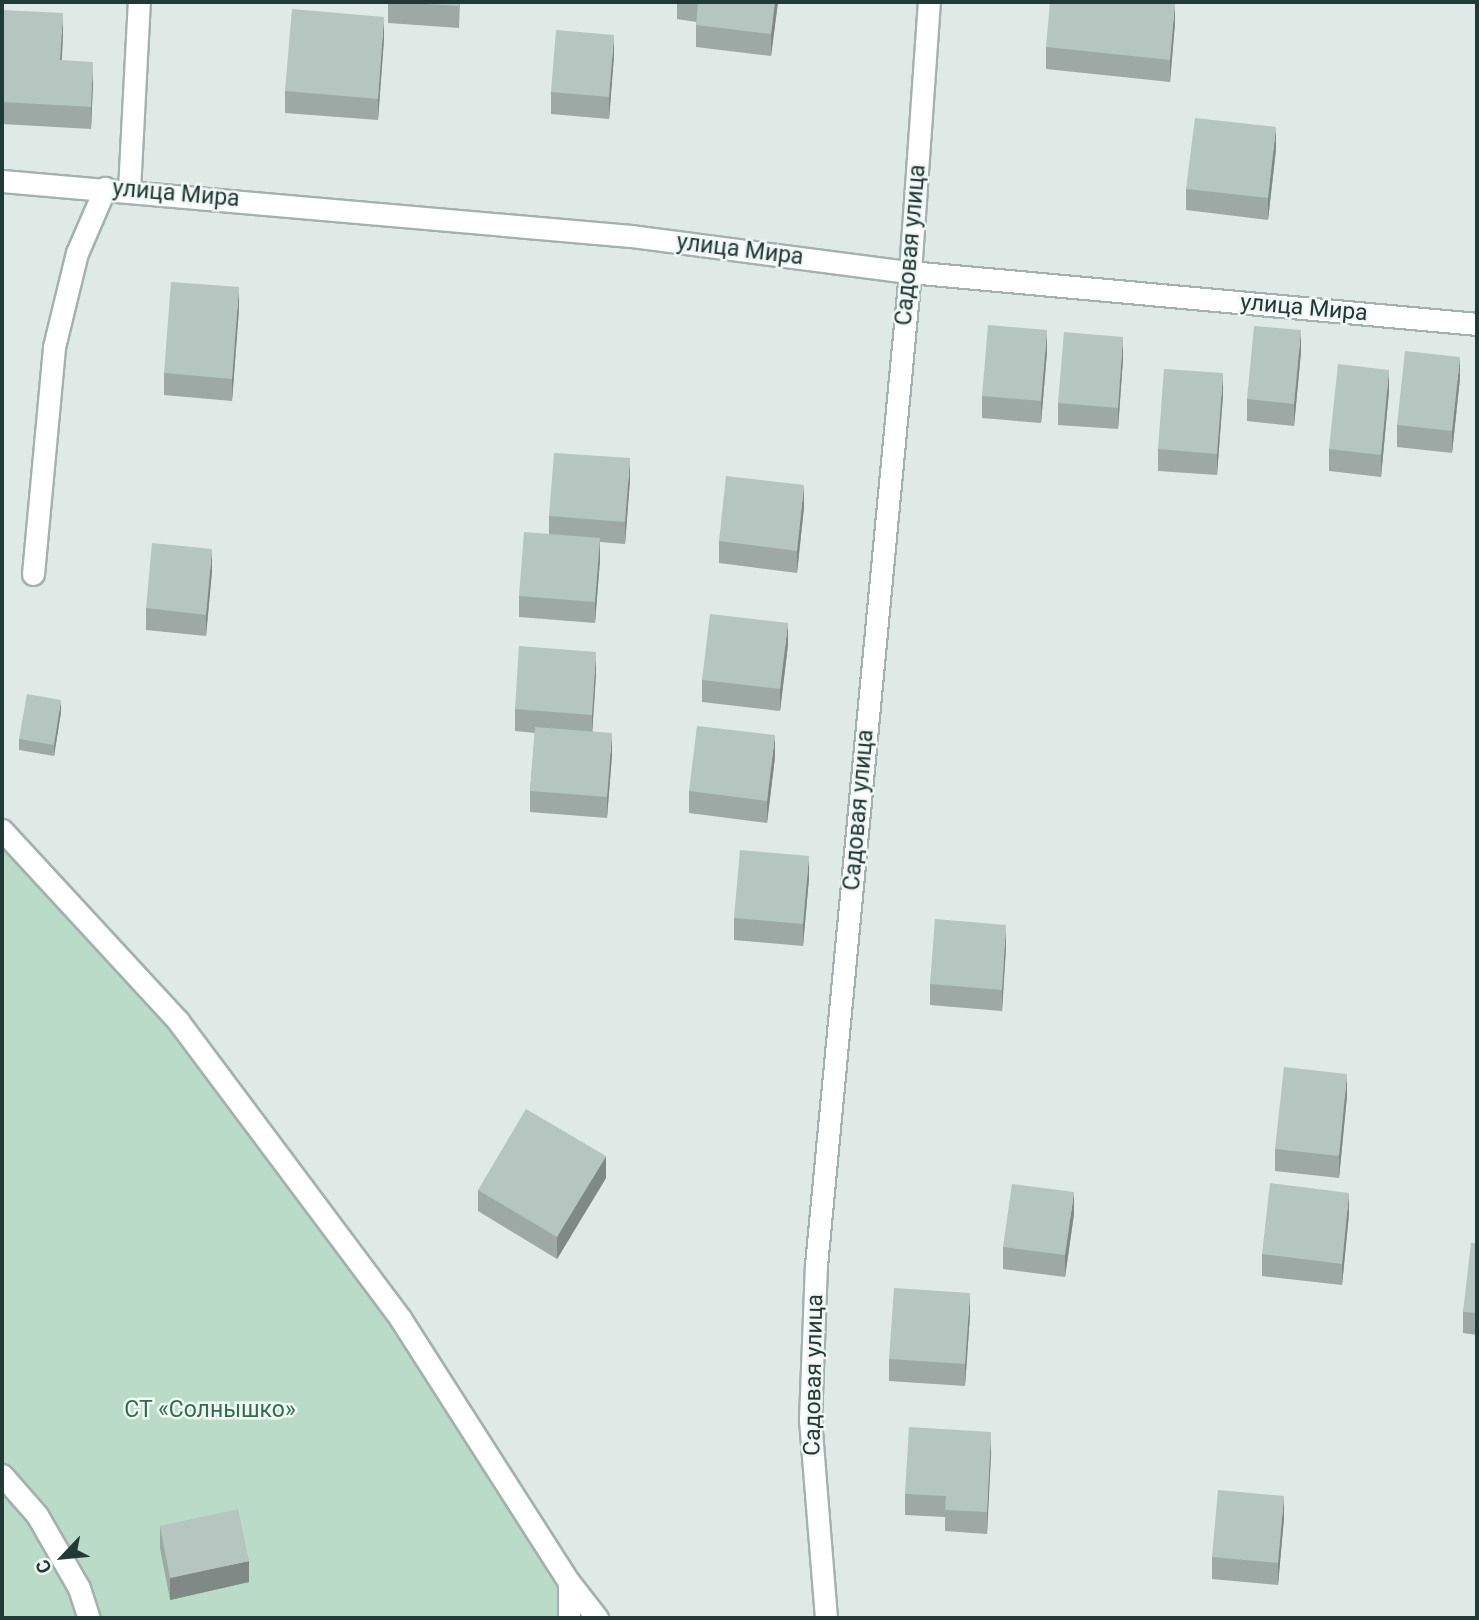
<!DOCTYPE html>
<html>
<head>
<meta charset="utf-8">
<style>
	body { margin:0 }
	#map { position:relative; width:1479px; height:1620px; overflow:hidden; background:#dfeae7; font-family:Roboto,sans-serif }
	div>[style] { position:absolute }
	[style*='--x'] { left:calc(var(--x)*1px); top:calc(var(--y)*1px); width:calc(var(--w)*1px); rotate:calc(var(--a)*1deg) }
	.green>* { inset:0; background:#b9dbc7 }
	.roads { filter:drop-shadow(2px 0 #a2b2ae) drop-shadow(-2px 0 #a2b2ae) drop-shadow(0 2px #a2b2ae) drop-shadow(0 -2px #a2b2ae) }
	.lane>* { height:21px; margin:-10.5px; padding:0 10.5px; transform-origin:10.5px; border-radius:10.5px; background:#fff }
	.street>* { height:21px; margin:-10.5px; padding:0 10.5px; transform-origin:10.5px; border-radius:10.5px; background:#fff }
	.wall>* { inset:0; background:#9ca9a5 }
	.shaded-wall>* { inset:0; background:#7f8a86 }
	.building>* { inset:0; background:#b5c5c0 }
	span { translate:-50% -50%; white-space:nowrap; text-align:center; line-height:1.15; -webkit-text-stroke:5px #f0f7f4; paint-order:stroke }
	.street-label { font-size:23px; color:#213a36 }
	.park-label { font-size:23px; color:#2c6f4f }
	.frame { position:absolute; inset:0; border:4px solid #213a36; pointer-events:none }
	.north { position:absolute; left:28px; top:1522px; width:70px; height:70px; -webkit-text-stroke:5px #f0f7f4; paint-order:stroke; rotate:244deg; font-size:19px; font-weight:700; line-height:28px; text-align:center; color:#213a36 }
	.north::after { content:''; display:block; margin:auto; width:24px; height:32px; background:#213a36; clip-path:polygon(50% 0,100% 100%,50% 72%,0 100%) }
</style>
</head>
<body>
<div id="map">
	<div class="green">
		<div style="clip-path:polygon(2px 830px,178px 1021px,400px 1318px,569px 1582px,569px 1618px,2px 1618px)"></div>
	</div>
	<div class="roads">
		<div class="lane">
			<div style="--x:33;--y:574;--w:228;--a:-84.7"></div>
			<div style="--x:54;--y:347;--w:97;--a:-76.3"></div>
			<div style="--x:77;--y:253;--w:71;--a:-66.7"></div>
		</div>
		<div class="street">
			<div style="--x:2;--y:181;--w:631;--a:5"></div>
			<div style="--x:631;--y:236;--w:281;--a:7.4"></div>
			<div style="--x:910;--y:272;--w:569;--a:5.24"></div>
			<div style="--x:129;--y:190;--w:188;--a:-87"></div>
			<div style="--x:2;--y:830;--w:260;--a:47.3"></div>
			<div style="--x:178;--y:1021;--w:371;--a:53.2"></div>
			<div style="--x:400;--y:1318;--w:313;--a:57.4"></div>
			<div style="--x:569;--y:1582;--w:36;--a:90"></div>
			<div style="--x:2;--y:1475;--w:53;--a:48.8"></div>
			<div style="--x:37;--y:1515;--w:84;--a:60.1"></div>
			<div style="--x:79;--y:1588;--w:32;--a:72"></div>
			<div style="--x:569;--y:1582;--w:46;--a:52.1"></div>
			<div style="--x:826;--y:1618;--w:199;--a:-94.6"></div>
			<div style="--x:810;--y:1420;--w:155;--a:-87.8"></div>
			<div style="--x:816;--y:1265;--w:997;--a:-84.59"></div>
			<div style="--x:910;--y:272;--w:271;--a:-86"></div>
		</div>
	</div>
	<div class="wall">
		<div style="clip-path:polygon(388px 2px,460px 2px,459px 28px,388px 23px)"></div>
		<div style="clip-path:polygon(677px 2px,778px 2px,771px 56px,696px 47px,696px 22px,677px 19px)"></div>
		<div style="clip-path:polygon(2px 10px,63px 35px,62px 60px,93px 84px,91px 129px,2px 124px)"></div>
		<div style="clip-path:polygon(1175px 23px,1170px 82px,1046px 69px,1046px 47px)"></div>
		<div style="clip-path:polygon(384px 39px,378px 120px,285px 113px,285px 91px)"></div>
		<div style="clip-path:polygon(614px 56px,609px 119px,551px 114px,551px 92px)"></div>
		<div style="clip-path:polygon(1276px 149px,1268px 220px,1186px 210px,1186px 189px)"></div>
		<div style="clip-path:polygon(239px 309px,232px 401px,164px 395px,164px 373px)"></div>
		<div style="clip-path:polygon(1047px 352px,1041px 423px,982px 418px,982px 396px)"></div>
		<div style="clip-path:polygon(1301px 352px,1294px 426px,1247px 421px,1247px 399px)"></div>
		<div style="clip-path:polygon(1123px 359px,1118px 429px,1058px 425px,1058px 403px)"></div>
		<div style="clip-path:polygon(1460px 378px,1452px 453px,1397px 447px,1397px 425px)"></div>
		<div style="clip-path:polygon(1389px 391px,1381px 477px,1329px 471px,1329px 449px)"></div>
		<div style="clip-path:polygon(1223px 395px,1217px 475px,1158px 471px,1158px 449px)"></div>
		<div style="clip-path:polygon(630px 480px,625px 544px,600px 542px,600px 560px,595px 623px,519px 617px,519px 596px,549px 534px,549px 516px)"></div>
		<div style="clip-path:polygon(804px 507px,797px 573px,719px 563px,719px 541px)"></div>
		<div style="clip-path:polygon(212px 571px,206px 636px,146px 630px,146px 608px)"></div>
		<div style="clip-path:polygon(788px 645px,780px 711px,702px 702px,702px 680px)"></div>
		<div style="clip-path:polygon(596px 674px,592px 731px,612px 755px,607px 818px,530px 812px,530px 791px,535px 733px,515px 731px,515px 709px)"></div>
		<div style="clip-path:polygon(61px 712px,54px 756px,19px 750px,19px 739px)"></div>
		<div style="clip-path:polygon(775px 757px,767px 823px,689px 813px,689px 791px)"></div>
		<div style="clip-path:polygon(809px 878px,803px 946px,734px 940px,734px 918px)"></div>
		<div style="clip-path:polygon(1006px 947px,1002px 1011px,930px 1005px,930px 984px)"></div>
		<div style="clip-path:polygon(1347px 1096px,1339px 1178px,1275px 1171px,1275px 1149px)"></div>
		<div style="clip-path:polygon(606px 1178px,557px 1259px,478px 1211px,478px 1190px)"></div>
		<div style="clip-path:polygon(1074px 1214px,1065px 1277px,1003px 1269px,1003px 1247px)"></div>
		<div style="clip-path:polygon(1349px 1214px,1342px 1285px,1262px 1276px,1262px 1254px)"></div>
		<div style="clip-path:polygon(1477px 1243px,1477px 1335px,1463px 1333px,1463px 1312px)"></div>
		<div style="clip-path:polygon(970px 1315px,965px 1386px,889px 1381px,889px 1359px)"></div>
		<div style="clip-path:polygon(991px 1454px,987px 1534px,945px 1531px,945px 1517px,905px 1515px,905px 1494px)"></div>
		<div style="clip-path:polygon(1284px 1518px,1278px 1585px,1212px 1579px,1212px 1557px)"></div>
		<div style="clip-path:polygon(160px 1526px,249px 1582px,170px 1600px,160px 1548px)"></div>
	</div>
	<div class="shaded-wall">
		<div style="clip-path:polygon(775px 2px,778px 2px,771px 56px,771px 34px)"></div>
		<div style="clip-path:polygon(1175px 2px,1175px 23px,1170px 82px,1170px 60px)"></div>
		<div style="clip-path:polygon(63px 13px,63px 35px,60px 82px,60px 60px)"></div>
		<div style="clip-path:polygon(384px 17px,384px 39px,378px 120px,378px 99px)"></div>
		<div style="clip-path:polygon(614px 35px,614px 56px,609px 119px,609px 97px)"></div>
		<div style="clip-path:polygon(93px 62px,93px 84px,91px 129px,91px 107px)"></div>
		<div style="clip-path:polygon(1276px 127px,1276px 149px,1268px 220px,1268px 198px)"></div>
		<div style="clip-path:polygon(239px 287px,239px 309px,232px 401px,232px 379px)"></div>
		<div style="clip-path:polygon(1047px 330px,1047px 352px,1041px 423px,1041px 401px)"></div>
		<div style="clip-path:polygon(1301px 330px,1301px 352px,1294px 426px,1294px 404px)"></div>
		<div style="clip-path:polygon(1123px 337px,1123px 359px,1118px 429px,1118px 408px)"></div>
		<div style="clip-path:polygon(1460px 357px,1460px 378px,1452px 453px,1452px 431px)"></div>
		<div style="clip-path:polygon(1389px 370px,1389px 391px,1381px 477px,1381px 455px)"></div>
		<div style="clip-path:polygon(1223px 373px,1223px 395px,1217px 475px,1217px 454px)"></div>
		<div style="clip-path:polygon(630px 458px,630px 480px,625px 544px,625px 522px)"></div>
		<div style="clip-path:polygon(804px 485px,804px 507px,797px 573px,797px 551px)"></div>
		<div style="clip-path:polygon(600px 538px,600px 560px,595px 623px,595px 602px)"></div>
		<div style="clip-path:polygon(212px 549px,212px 571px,206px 636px,206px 615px)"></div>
		<div style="clip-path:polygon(788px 623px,788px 645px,780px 711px,780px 689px)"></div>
		<div style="clip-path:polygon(596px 652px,596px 674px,592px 737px,592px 715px)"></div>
		<div style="clip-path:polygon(61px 700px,61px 712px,54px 756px,54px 745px)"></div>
		<div style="clip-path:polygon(612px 733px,612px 755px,607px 818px,607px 797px)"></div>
		<div style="clip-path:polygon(775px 735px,775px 757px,767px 823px,767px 801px)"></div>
		<div style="clip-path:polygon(809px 856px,809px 878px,803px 946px,803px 924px)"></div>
		<div style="clip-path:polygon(1006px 925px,1006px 947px,1002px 1011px,1002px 990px)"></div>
		<div style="clip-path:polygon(1347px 1074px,1347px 1096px,1339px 1178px,1339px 1156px)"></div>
		<div style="clip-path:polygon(606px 1156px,606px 1178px,557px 1259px,557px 1237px)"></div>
		<div style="clip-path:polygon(1074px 1192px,1074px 1214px,1065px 1277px,1065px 1255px)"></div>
		<div style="clip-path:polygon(1349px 1193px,1349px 1214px,1342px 1285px,1342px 1264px)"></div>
		<div style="clip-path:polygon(970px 1293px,970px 1315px,965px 1386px,965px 1364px)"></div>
		<div style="clip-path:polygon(991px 1432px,991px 1454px,987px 1534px,987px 1512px)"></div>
		<div style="clip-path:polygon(1284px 1496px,1284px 1518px,1278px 1585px,1278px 1563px)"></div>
		<div style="clip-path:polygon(249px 1561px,249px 1582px,170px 1600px,170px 1578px)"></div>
	</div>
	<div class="building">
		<div style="clip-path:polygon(394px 2px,459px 2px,459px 6px)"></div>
		<div style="clip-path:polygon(698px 2px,775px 2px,771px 34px,696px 25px)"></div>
		<div style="clip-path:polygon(1050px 2px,1175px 2px,1170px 60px,1046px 47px)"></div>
		<div style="clip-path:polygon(292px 9px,384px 17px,378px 99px,285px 91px)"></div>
		<div style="clip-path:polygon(2px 10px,63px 13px,60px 60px,93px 62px,91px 107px,2px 102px)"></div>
		<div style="clip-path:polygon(556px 30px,614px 35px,609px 97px,551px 92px)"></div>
		<div style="clip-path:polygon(1195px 118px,1276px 127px,1268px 198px,1186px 189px)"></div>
		<div style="clip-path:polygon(171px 282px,239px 287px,232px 379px,164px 373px)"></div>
		<div style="clip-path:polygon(988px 325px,1047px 330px,1041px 401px,982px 396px)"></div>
		<div style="clip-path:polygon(1254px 326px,1301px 330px,1294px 404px,1247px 399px)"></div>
		<div style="clip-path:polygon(1064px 332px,1123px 337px,1118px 408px,1058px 403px)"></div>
		<div style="clip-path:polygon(1405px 351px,1460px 357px,1452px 431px,1397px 425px)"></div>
		<div style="clip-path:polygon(1338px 364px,1389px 370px,1381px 455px,1329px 449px)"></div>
		<div style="clip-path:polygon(1164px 369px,1223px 373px,1217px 454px,1158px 449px)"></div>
		<div style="clip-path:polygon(554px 453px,630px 458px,625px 522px,549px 516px)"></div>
		<div style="clip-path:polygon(726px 476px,804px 485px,797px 551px,719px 541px)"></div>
		<div style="clip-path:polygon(524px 532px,600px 538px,595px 602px,519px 596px)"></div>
		<div style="clip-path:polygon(152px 543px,212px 549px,206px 615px,146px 608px)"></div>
		<div style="clip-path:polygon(710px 614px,788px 623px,780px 689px,702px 680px)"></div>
		<div style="clip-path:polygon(519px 646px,596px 652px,592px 715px,515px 709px)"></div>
		<div style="clip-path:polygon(27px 694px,61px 700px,54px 745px,19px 739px)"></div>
		<div style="clip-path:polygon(697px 726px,775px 735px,767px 801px,689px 791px)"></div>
		<div style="clip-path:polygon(535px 727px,612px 733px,607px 797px,530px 791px)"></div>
		<div style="clip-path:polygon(740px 850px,809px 856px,803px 924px,734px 918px)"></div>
		<div style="clip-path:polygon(935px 919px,1006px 925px,1002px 990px,930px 984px)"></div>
		<div style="clip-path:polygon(1284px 1067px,1347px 1074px,1339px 1156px,1275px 1149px)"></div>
		<div style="clip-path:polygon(526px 1109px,606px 1156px,557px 1237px,478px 1190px)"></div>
		<div style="clip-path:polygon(1270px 1183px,1349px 1193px,1342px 1264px,1262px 1254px)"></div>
		<div style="clip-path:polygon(1012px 1184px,1074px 1192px,1065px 1255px,1003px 1247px)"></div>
		<div style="clip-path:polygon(1471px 1243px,1477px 1243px,1477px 1313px,1463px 1312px)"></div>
		<div style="clip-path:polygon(894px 1288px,970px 1293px,965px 1364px,889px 1359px)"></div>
		<div style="clip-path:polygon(909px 1427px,991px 1432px,987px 1512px,945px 1510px,946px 1496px,905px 1494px)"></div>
		<div style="clip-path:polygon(1218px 1490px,1284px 1496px,1278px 1563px,1212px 1557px)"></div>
		<div style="clip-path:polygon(238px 1509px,249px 1561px,170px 1578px,160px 1526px)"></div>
	</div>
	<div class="street-label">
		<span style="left:176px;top:194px;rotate:5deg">улица Мира</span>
		<span style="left:911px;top:245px;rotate:-85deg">Садовая улица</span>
		<span style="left:740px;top:250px;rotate:7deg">улица Мира</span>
		<span style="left:1304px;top:308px;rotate:5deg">улица Мира</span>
		<span style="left:859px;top:810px;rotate:-85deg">Садовая улица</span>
		<span style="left:814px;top:1375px;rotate:-89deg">Садовая улица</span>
	</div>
	<div class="park-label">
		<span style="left:210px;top:1410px">СТ «Солнышко»</span>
	</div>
	<div class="frame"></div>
	<div class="north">С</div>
</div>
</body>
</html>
